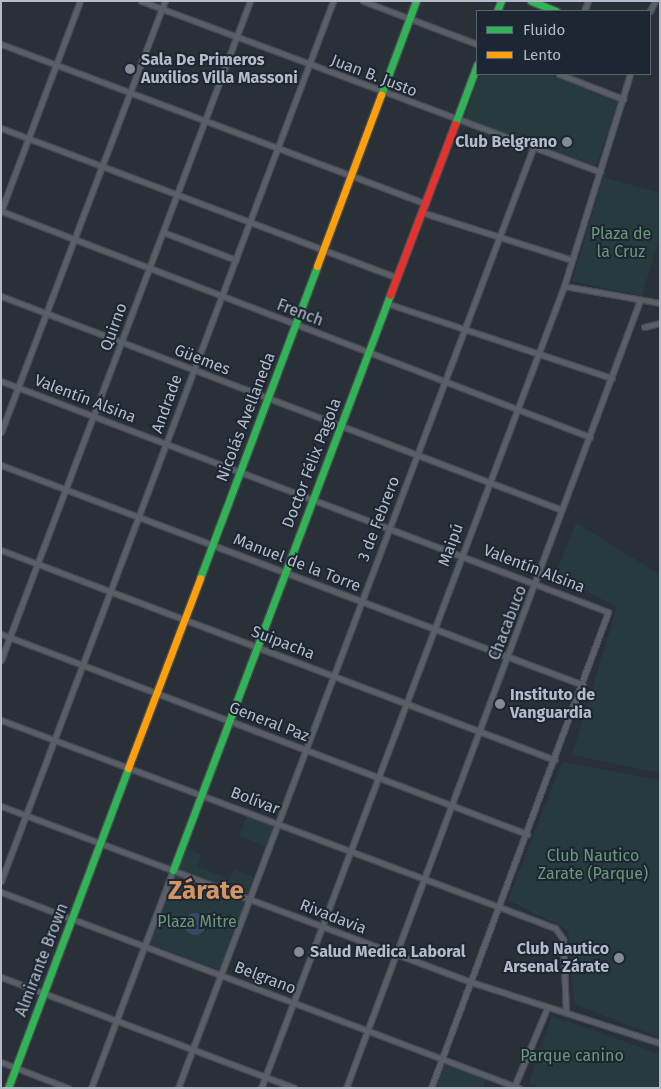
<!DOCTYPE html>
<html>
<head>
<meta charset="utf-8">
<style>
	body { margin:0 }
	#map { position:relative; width:661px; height:1089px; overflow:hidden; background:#2a3038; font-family:"Fira Sans",sans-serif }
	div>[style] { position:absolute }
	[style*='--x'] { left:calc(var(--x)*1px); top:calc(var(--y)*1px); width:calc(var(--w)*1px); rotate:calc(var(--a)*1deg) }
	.green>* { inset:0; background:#273a3e }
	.water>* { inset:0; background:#384963 }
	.round { border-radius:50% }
	.roads { filter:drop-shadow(1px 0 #484c53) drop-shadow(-1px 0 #484c53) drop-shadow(0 1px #484c53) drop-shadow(0 -1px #484c53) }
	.street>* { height:5px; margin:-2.5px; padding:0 2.5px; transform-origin:2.5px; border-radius:2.5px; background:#5a5e66 }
	.fast>* { height:7px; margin:-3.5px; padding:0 3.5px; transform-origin:3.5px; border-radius:3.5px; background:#30b455 }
	.slow>* { height:7px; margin:-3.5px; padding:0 3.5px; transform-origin:3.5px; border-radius:3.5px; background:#ff9f0a }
	.jam>* { height:7px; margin:-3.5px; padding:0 3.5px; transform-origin:3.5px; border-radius:3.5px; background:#e5322d }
	.dots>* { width:14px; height:14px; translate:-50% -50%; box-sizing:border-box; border:2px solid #1d2633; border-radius:50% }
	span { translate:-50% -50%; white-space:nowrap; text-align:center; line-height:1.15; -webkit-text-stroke:4px #1d2633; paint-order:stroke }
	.poi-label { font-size:16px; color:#b4bcc9; font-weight:700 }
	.left { translate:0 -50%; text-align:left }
	.right { translate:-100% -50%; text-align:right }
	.street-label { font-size:16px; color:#b4bcc9 }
	.park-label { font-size:16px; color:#6b9a76 }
	.town-label { font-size:26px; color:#d59563; font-weight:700 }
	.frame { position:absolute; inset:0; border:2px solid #b4bcc9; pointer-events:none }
	.legend { position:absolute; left:476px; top:10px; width:175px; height:65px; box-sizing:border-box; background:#1d2633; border:1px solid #59626f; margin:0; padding:6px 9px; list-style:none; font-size:15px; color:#b4bcc9 }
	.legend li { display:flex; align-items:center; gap:10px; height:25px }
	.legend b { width:25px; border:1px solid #59626f }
</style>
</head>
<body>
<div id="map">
	<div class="green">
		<div style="clip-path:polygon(480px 74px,549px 74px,620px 100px,596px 166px,464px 118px)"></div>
		<div style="clip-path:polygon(603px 177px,660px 193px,660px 236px,642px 296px,572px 281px)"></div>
		<div style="clip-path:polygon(576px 523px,660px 575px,660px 773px,572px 755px,617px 607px,555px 575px)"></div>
		<div style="clip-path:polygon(562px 762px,660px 780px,660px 1038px,574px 1004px,568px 930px,508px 900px)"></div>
		<div style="clip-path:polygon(249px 813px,276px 824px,267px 847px,239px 836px)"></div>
		<div style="clip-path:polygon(185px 848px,201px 855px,198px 867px,230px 879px,234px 869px,253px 877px,248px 896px,177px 870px)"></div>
		<div style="clip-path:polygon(175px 874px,246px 900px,219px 970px,149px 944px)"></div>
		<div style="clip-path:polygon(552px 1016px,660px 1054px,660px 1088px,541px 1088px,529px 1083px)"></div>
		<div style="clip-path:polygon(444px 1061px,487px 1077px,483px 1088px,434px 1088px)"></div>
	</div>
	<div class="water">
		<div class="round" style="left:184px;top:913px;width:22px;height:22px"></div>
	</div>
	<div class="roads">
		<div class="street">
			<div style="--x:141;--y:1;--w:490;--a:20.4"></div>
			<div style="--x:363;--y:1;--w:122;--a:20.7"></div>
			<div style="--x:584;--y:11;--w:11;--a:-68"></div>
			<div style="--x:650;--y:11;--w:11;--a:-63"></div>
			<div style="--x:1;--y:44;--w:453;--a:20.6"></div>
			<div style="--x:559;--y:74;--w:69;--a:21.3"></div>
			<div style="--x:1;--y:128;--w:422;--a:20.7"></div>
			<div style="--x:1;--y:211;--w:631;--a:20.99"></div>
			<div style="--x:1;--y:211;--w:224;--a:-69.4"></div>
			<div style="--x:421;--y:212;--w:158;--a:17.6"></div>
			<div style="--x:163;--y:232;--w:78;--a:21"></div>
			<div style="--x:564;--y:286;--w:97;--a:10"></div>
			<div style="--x:1;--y:296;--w:600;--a:20.88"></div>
			<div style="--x:386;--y:303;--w:238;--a:18.4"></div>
			<div style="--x:644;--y:327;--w:16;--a:-14"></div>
			<div style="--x:1;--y:381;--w:649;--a:20.83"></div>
			<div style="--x:608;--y:612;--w:508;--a:110.4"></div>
			<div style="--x:1;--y:432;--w:461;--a:-69.2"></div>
			<div style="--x:1;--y:465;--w:622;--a:20.71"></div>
			<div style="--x:1;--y:550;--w:592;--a:20.76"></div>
			<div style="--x:1;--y:634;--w:563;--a:20.82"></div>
			<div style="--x:1;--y:660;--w:704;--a:-69.3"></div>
			<div style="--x:1;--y:720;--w:592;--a:20.58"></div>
			<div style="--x:555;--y:928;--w:14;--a:54"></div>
			<div style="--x:563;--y:939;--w:74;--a:87.7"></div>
			<div style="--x:1;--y:806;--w:502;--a:20.53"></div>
			<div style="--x:471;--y:982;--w:199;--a:17.9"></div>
			<div style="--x:1;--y:881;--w:941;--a:-69.33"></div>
			<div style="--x:1;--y:892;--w:554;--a:20.73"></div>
			<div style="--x:1;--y:977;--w:313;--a:20.7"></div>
			<div style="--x:1;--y:1062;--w:72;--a:21.2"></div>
			<div style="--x:514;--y:1087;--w:86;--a:-67.3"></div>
			<div style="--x:91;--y:1088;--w:233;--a:-69.4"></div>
			<div style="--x:178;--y:1088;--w:1005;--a:-69.31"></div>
			<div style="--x:261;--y:1088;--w:857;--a:-69.3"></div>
			<div style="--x:564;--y:286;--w:222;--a:-72.7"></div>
			<div style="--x:346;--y:1088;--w:841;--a:-69.54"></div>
		</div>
		<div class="fast">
			<div style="--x:531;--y:1;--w:27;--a:22"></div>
			<div style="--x:497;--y:11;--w:11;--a:-68"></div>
			<div style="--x:381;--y:95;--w:100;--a:-69.6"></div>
			<div style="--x:455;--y:124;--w:63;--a:-69.6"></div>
			<div style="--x:200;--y:578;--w:333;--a:-69.4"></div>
			<div style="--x:173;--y:870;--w:615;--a:-69.32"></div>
			<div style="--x:8;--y:1088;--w:342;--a:-69.4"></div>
		</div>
		<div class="slow">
			<div style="--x:317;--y:266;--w:183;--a:-69.5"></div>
			<div style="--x:128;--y:768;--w:203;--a:-69.2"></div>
		</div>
		<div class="jam">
			<div style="--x:390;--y:295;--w:183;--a:-69.2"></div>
		</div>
	</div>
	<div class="dots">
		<div style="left:130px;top:69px;background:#848b96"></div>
		<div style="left:567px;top:142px;background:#848b96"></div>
		<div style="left:500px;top:704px;background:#848b96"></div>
		<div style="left:299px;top:952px;background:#848b96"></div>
		<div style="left:619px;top:958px;background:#848b96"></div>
	</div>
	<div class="poi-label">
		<span class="left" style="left:141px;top:69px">Sala De Primeros<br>Auxilios Villa Massoni</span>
		<span class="right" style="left:557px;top:142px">Club Belgrano</span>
		<span class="left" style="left:510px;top:704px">Instituto de<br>Vanguardia</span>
		<span class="right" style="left:609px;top:958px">Club Nautico<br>Arsenal Zárate</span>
		<span class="left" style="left:310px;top:952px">Salud Medica Laboral</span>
	</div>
	<div class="street-label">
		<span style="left:374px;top:76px;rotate:21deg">Juan B. Justo</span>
		<span style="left:300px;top:313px;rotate:21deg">French</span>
		<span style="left:114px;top:327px;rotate:-70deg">Quirno</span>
		<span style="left:202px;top:360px;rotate:21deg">Güemes</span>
		<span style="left:85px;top:399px;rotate:21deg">Valentín Alsina</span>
		<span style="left:167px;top:404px;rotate:-70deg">Andrade</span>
		<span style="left:246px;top:417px;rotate:-69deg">Nicolás Avellaneda</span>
		<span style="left:312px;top:463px;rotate:-69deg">Doctor Félix Pagola</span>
		<span style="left:379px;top:519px;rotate:-69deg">3 de Febrero</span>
		<span style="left:451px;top:545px;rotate:-70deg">Maipú</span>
		<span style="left:297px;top:563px;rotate:21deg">Manuel de la Torre</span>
		<span style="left:534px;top:569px;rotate:21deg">Valentín Alsina</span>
		<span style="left:508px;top:623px;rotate:-69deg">Chacabuco</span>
		<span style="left:283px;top:643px;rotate:21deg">Suipacha</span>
		<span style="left:269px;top:722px;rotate:21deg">General Paz</span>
		<span style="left:255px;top:801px;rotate:21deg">Bolívar</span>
		<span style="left:333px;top:917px;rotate:21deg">Rivadavia</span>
		<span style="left:42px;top:960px;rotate:-69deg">Almirante Brown</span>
		<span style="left:265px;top:978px;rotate:21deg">Belgrano</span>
	</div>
	<div class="park-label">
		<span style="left:621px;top:243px">Plaza de<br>la Cruz</span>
		<span style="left:593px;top:865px">Club Nautico<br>Zarate (Parque)</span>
		<span style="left:197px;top:922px">Plaza Mitre</span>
		<span style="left:572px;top:1056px">Parque canino</span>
	</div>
	<div class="town-label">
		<span style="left:206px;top:891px">Zárate</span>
	</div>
	<div class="frame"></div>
	<ul class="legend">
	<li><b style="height:6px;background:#30b455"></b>Fluido</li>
	<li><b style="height:6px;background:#ff9f0a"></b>Lento</li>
	</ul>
</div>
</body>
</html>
